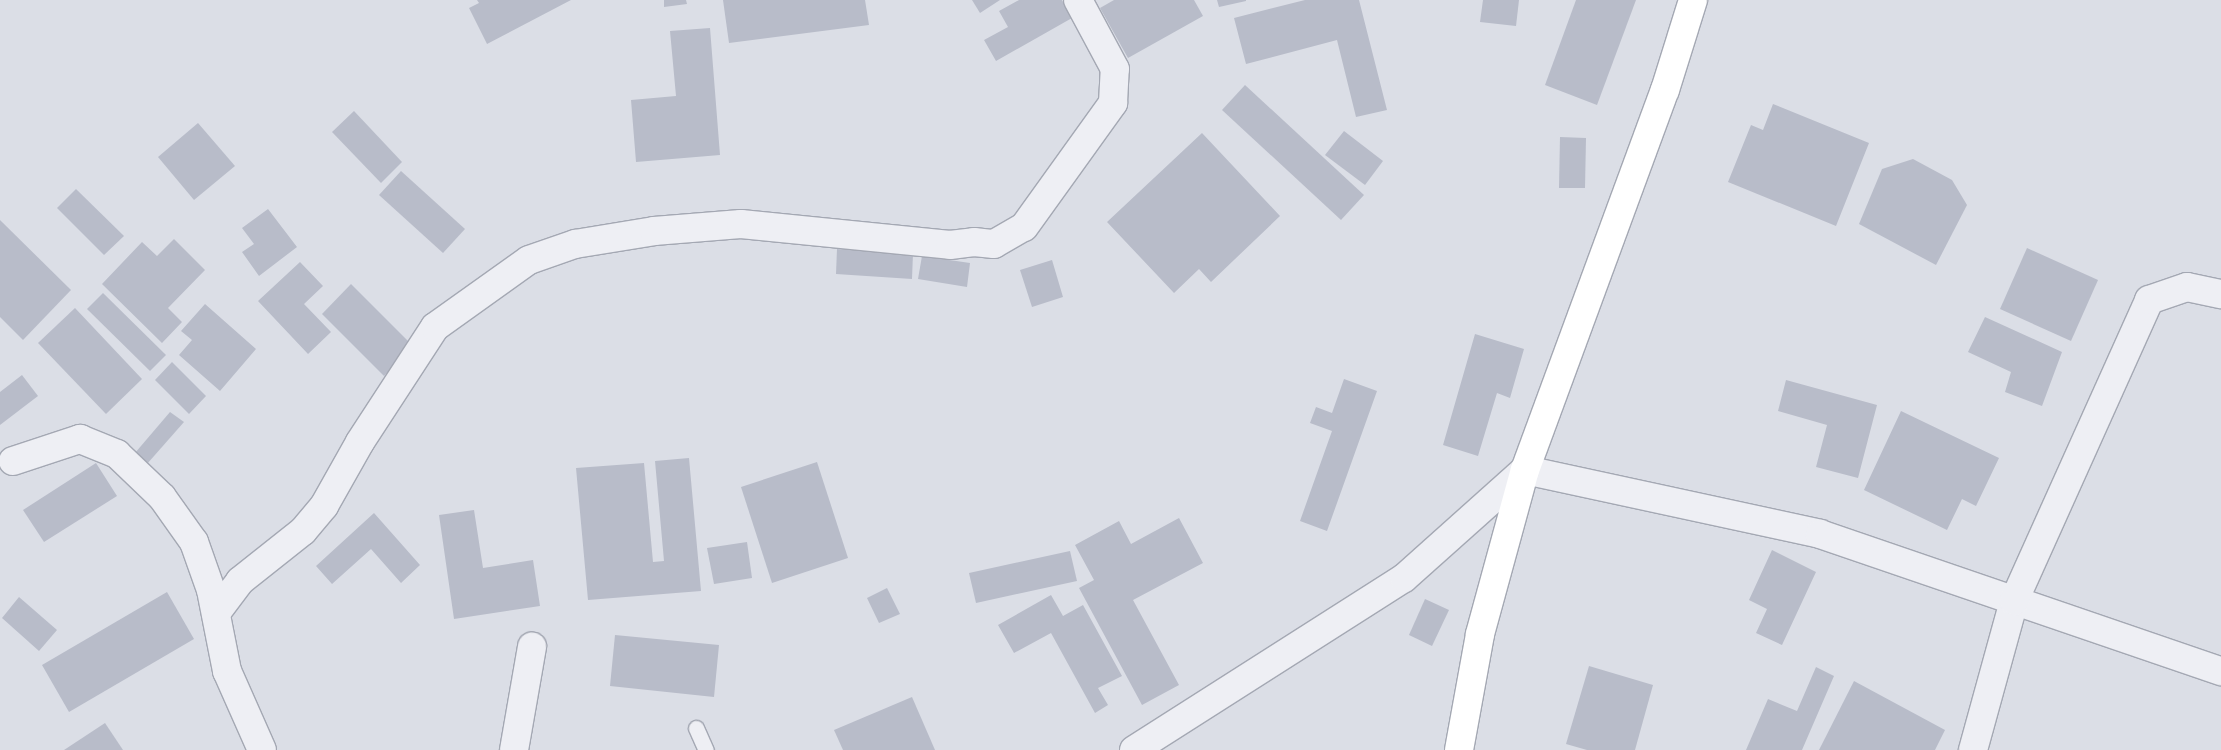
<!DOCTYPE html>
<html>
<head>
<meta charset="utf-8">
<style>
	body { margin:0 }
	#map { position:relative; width:2221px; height:750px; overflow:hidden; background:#dbdee6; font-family:Inter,sans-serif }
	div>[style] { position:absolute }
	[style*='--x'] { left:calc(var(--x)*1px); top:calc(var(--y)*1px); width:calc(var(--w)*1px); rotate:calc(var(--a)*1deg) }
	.building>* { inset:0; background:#b8bcc9 }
	.roads { filter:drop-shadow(1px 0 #a4a8b3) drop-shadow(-1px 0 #a4a8b3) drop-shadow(0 1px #a4a8b3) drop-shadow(0 -1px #a4a8b3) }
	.service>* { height:15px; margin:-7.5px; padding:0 7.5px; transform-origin:7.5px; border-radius:7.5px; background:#eeeff4 }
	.minor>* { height:28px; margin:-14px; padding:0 14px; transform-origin:14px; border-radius:14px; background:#eeeff4 }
	.secondary>* { height:28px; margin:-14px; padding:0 14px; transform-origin:14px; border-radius:14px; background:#fff }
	span { translate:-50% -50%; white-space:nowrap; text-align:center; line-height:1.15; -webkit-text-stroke:5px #eaedf4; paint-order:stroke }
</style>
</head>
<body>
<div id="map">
	<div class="building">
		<div style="clip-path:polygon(477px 0,571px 0,487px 44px,469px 8px,479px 3px)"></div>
		<div style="clip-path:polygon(664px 0,686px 0,687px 4px,664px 7px)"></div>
		<div style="clip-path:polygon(723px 0,865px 0,869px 25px,729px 43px)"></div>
		<div style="clip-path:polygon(972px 0,1000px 0,980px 13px)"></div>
		<div style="clip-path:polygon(1019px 0,1062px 0,1072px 18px,996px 61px,984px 40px,1008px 27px,999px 11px)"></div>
		<div style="clip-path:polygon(1114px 0,1194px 0,1203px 16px,1128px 58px,1100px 8px)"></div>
		<div style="clip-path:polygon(1217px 0,1246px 0,1246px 1px,1219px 7px)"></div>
		<div style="clip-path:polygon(1305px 0,1359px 0,1387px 110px,1356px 117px,1337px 40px,1246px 64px,1234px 18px)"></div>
		<div style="clip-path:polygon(1483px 0,1519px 0,1516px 26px,1480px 22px)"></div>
		<div style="clip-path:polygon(1576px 0,1636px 0,1597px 105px,1545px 85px)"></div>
		<div style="clip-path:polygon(710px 28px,720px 155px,636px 162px,631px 100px,676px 96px,670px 31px)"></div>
		<div style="clip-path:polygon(1245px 85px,1364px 195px,1341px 220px,1222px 110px)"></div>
		<div style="clip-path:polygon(1773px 104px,1869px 143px,1836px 226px,1728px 182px,1751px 125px,1763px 130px)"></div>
		<div style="clip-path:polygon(354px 111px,402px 162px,381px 183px,332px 132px)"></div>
		<div style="clip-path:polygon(198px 123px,235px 166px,194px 200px,158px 157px)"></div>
		<div style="clip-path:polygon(1344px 131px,1383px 161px,1365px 185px,1325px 155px)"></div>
		<div style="clip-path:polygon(1202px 133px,1280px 216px,1211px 282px,1199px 269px,1174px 293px,1107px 222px)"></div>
		<div style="clip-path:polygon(1560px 137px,1586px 138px,1585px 188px,1559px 188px)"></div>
		<div style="clip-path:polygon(1913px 159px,1952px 180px,1967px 205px,1936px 265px,1859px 224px,1882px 169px)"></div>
		<div style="clip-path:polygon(401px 171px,465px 229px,443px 253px,379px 195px)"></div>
		<div style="clip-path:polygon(76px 189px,124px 236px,104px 255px,57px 208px)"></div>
		<div style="clip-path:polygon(268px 209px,297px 247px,259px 276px,242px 252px,254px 244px,242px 228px)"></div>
		<div style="clip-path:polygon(0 220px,71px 290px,23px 340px,0 317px)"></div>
		<div style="clip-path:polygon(174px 239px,205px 270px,168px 308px,182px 322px,162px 343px,102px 284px,142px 242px,157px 256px)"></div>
		<div style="clip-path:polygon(2027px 248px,2098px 280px,2071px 341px,2000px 309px)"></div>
		<div style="clip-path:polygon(837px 249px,913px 253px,912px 279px,836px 274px)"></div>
		<div style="clip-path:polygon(922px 256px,970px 263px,967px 287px,918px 279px)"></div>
		<div style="clip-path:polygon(1052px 260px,1063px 297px,1032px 307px,1020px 270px)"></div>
		<div style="clip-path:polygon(300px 262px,323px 286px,304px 304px,331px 332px,308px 354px,258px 301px)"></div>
		<div style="clip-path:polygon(351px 284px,413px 346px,384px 376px,322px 314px)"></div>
		<div style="clip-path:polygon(103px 293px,166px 355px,150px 371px,87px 309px)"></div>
		<div style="clip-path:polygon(205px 304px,256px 349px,220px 391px,179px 355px,192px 340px,181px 331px)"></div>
		<div style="clip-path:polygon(75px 308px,142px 379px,106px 414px,38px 343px)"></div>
		<div style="clip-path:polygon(1985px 317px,2062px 352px,2042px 406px,2005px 392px,2011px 372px,1968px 352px)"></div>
		<div style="clip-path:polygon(1475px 334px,1524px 349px,1510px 398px,1497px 393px,1478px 456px,1443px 445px)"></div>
		<div style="clip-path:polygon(172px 362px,206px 396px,189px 414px,155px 380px)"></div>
		<div style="clip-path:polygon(22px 375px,38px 396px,0 425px,0 392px)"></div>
		<div style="clip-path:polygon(1344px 379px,1377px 391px,1327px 531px,1300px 521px,1332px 431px,1310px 423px,1316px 407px,1332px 413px)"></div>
		<div style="clip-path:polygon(1786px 380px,1877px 405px,1858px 478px,1816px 467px,1827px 425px,1778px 411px)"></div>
		<div style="clip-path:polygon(1901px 411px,1999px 458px,1976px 506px,1962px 499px,1947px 530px,1864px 490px)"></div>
		<div style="clip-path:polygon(170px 412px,184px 422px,147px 464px,135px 453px)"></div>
		<div style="clip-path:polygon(689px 458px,701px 591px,588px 600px,576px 468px,644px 463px,653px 562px,664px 561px,655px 461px)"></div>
		<div style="clip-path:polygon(817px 462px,848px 558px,772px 583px,741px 487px)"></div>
		<div style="clip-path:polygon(96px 463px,117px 496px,44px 542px,23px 510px)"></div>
		<div style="clip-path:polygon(474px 510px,483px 568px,533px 560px,540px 606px,454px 619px,439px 515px)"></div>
		<div style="clip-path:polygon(374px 513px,420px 565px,401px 583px,371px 549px,332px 584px,316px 566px)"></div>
		<div style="clip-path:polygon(1179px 518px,1203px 563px,1133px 600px,1179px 685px,1142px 705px,1079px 588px,1094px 580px,1075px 545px,1119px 521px,1131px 544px)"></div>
		<div style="clip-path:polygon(747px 542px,752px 578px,714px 584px,707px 548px)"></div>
		<div style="clip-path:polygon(1772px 550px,1816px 572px,1782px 645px,1756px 633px,1767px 609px,1749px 600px)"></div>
		<div style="clip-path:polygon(1070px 551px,1077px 581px,976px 603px,969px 573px)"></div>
		<div style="clip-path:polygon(887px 588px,900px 614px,879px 623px,867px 598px)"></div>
		<div style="clip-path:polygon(167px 592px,194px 639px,69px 712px,42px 665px)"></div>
		<div style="clip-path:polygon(1051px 595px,1063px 616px,1083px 605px,1122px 676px,1098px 688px,1108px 705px,1095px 713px,1051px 633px,1014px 653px,998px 625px)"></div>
		<div style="clip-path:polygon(19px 597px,57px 630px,39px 651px,2px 618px)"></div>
		<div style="clip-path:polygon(1425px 599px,1449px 610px,1432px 646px,1409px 635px)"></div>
		<div style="clip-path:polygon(615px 635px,719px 645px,714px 697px,610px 686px)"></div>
		<div style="clip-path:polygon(1589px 666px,1653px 685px,1635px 750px,1587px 750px,1566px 744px)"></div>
		<div style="clip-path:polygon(1816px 667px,1834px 676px,1802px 750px,1746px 750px,1768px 699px,1797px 711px)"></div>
		<div style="clip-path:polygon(1854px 681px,1945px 730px,1935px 750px,1819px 750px)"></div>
		<div style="clip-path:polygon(912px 697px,935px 750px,843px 750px,834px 730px)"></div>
		<div style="clip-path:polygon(105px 723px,123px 750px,64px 750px)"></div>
	</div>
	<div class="roads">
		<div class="service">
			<div style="--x:696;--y:728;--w:24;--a:66"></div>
		</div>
		<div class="minor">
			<div style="--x:13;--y:461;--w:71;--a:-18.2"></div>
			<div style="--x:80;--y:439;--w:40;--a:22"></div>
			<div style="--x:117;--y:454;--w:62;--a:43.7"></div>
			<div style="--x:162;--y:497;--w:55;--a:54.6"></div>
			<div style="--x:194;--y:542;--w:51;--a:70.5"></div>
			<div style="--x:211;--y:590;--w:83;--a:78.8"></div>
			<div style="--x:227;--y:671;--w:86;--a:66.1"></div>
			<div style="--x:216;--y:613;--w:40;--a:-53"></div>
			<div style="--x:240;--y:581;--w:80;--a:-38.4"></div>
			<div style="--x:303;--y:531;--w:33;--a:-50"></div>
			<div style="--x:324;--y:506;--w:73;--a:-60.6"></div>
			<div style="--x:360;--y:442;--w:137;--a:-56.9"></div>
			<div style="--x:435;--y:327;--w:115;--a:-35.5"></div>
			<div style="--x:529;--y:260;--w:49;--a:-19.2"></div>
			<div style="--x:575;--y:244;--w:80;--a:-9.3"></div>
			<div style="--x:654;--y:231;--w:87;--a:-4.6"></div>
			<div style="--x:741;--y:224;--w:210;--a:5.7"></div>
			<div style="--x:950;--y:245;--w:24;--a:-7"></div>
			<div style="--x:974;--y:242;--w:20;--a:6"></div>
			<div style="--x:994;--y:244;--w:34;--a:-30"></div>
			<div style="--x:1024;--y:227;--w:153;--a:-54.3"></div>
			<div style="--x:1113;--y:103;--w:34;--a:-87"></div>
			<div style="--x:1115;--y:69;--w:78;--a:-118.2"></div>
			<div style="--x:514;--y:750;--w:105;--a:-80.1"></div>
			<div style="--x:1134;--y:750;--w:320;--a:-32.5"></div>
			<div style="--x:1404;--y:578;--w:162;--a:-41.8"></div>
			<div style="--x:1525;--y:470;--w:302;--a:12.2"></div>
			<div style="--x:1820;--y:534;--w:424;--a:18.9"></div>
			<div style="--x:1973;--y:750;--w:155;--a:-74.6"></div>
			<div style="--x:2014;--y:601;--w:330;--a:-65.8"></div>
			<div style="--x:2149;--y:300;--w:40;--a:-18.9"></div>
			<div style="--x:2187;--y:287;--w:35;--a:12"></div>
		</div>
		<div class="secondary">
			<div style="--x:1459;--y:750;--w:118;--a:-79.7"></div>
			<div style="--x:1480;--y:634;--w:170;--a:-74.7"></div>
			<div style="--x:1525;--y:470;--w:405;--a:-69.8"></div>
			<div style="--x:1665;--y:90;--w:94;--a:-72.7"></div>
		</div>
	</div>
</div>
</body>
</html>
